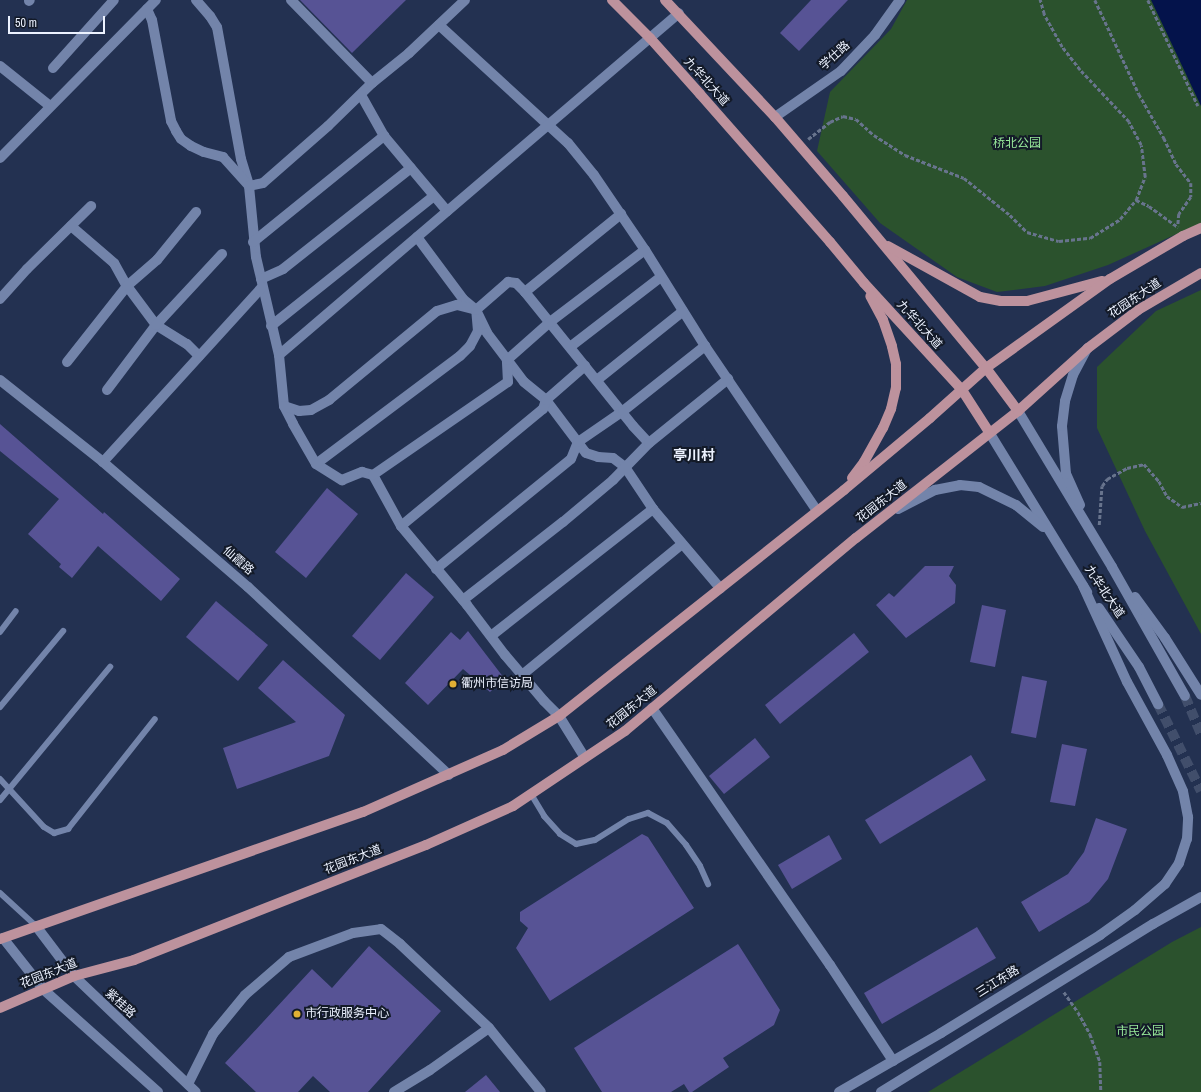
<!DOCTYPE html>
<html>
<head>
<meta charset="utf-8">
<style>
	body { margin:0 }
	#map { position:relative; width:1201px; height:1092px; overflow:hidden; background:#233151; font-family:"Archivo Narrow","Noto Sans SC",sans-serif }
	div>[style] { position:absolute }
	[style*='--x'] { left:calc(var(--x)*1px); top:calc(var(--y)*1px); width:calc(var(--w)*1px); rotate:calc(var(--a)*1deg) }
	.green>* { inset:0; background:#2b522d }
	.water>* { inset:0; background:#04134b }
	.building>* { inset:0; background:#575395 }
	.secondary-tunnel>* { height:10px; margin-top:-5px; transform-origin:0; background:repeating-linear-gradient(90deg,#414e6b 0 10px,transparent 0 15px) }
	.path>* { height:2.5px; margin-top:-1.25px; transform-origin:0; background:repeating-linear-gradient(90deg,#68748d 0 4px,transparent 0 6px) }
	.service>* { height:6px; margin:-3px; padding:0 3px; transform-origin:3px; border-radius:3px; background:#7384aa }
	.minor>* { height:10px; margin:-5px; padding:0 5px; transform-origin:5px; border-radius:5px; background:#7384aa }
	.tertiary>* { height:10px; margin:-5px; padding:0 5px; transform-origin:5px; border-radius:5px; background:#7384aa }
	.secondary>* { height:10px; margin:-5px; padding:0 5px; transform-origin:5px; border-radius:5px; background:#7384aa }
	.primary>* { height:10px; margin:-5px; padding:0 5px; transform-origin:5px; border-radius:5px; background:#bd929d }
	.dots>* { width:11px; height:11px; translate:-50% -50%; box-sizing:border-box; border:2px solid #131a28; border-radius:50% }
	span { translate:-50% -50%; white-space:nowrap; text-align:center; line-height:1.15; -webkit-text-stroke:4px #131a28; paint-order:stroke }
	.street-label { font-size:12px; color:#ecf2ff }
	.park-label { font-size:12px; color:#99eb9b }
	.poi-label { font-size:12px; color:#ecf2ff }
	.left { translate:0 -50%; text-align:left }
	.quarter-label { font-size:14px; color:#ecf2ff; font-weight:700 }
	.scale { position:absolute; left:8px; top:16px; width:97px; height:18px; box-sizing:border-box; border:2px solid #ecf2ff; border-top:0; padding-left:5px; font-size:12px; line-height:14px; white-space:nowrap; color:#ecf2ff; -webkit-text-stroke:3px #131a28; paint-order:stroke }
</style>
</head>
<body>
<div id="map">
	<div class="green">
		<div style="clip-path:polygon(907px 0,1165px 0,1201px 73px,1201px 223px,1108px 265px,1045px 286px,997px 292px,957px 277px,880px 223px,817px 151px,830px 92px,891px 29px)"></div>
		<div style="clip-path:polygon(1201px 290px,1201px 634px,1145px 531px,1097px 428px,1097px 367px,1156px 311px)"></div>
		<div style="clip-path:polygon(1201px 927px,1201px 1092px,928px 1092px,1172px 942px)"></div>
	</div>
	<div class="water">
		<div style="clip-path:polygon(1151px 0,1201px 0,1201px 106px)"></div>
	</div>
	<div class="building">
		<div style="clip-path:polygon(300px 0,406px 0,352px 53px)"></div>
		<div style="clip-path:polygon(811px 0,848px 0,799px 51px,780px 33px)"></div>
		<div style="clip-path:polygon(0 424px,103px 514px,104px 512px,180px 579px,161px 601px,98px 546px,72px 578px,59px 567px,61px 564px,28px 534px,59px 499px,0 451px)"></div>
		<div style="clip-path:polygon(327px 488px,358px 514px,306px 578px,275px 552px)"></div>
		<div style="clip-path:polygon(925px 566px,954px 566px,949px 576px,956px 585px,955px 603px,906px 638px,876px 605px,889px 593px,894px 597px)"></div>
		<div style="clip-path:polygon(406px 573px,434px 597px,380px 660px,352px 636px)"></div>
		<div style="clip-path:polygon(216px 601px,268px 645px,238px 681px,186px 637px)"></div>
		<div style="clip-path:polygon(982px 605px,1006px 610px,995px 667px,970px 662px)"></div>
		<div style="clip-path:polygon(468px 631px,504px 678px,490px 692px,463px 669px,428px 705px,405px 683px,451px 632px,460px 640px)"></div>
		<div style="clip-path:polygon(854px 633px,869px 652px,780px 724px,765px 705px)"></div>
		<div style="clip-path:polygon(283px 660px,345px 715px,329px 756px,237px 789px,223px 748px,296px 722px,258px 688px)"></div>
		<div style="clip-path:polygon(1022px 676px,1047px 681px,1036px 738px,1011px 733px)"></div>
		<div style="clip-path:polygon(755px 738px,770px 757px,724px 794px,709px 776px)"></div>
		<div style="clip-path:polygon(1062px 744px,1087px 749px,1075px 806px,1050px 802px)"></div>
		<div style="clip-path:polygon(971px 755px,986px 780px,880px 844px,865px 820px)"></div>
		<div style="clip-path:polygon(1096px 818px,1127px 829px,1108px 879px,1089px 902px,1039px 932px,1021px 902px,1068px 874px,1084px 852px)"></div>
		<div style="clip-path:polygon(642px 834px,648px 837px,694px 908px,550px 1001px,516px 948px,528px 928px,520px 921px,520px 912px)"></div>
		<div style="clip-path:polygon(829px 835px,842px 859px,792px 889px,778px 865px)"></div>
		<div style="clip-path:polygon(977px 927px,996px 958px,882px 1024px,864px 993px)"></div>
		<div style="clip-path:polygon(738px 944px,780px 1010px,774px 1025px,723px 1058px,729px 1067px,692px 1092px,689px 1092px,684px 1084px,671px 1092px,602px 1092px,574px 1048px)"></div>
		<div style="clip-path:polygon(369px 946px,441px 1011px,368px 1092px,330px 1092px,313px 1076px,298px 1092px,256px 1092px,225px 1063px,312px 969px,332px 988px)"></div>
		<div style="clip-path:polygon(486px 1075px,500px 1092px,465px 1092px)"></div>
	</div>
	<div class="secondary-tunnel">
		<div style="--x:1185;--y:696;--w:41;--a:67.2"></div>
		<div style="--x:1158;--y:704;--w:97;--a:63.7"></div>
	</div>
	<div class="path">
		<div style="--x:1095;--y:0;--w:104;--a:64.9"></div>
		<div style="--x:1139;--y:94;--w:51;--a:60.4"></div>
		<div style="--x:1164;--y:138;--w:29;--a:65"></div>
		<div style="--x:1176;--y:164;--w:24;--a:52"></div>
		<div style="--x:1191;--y:183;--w:14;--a:90"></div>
		<div style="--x:1191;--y:197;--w:21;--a:125"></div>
		<div style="--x:1179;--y:214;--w:12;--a:95"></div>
		<div style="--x:1148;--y:0;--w:117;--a:64.7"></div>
		<div style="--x:808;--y:139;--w:28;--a:-38"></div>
		<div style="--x:830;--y:122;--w:14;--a:-25"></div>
		<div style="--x:843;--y:116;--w:13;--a:13"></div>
		<div style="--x:856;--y:119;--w:24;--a:42"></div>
		<div style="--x:874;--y:135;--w:37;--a:33"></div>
		<div style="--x:905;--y:155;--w:63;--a:21.3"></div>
		<div style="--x:964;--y:178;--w:59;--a:38.8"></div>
		<div style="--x:1010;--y:215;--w:24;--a:45"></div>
		<div style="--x:1027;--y:232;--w:33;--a:16"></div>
		<div style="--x:1059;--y:241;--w:31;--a:-6"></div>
		<div style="--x:1090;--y:238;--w:36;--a:-32"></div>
		<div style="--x:1120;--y:219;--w:25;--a:-50"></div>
		<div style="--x:1136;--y:200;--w:25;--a:-69"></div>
		<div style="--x:1145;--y:177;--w:32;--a:-97"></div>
		<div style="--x:1141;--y:145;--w:26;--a:-118"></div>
		<div style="--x:1129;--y:122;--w:71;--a:-133.3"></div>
		<div style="--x:1080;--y:70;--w:29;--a:-128"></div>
		<div style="--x:1062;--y:47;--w:38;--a:-119"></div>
		<div style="--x:1044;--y:14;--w:15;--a:-106"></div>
		<div style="--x:1136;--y:200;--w:14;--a:25"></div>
		<div style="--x:1149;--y:206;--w:36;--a:36"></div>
		<div style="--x:1099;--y:525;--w:39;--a:-86"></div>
		<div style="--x:1102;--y:486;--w:9;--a:-54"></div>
		<div style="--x:1107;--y:479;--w:23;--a:-29"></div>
		<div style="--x:1127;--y:468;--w:17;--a:-13"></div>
		<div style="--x:1144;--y:464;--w:23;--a:49"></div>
		<div style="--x:1159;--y:481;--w:17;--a:62"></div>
		<div style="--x:1167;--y:496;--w:19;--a:36"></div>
		<div style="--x:1182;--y:507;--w:19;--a:-12"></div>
		<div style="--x:1064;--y:992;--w:24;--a:55"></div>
		<div style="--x:1078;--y:1012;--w:25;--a:61"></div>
		<div style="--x:1090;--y:1034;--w:30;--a:70"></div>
		<div style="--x:1100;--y:1062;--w:30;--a:88"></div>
	</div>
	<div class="service">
		<div style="--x:0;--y:632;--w:26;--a:-53"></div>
		<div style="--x:0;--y:707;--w:99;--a:-50.3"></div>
		<div style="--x:0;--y:779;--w:65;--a:47.5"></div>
		<div style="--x:44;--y:827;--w:12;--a:31"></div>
		<div style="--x:54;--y:833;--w:15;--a:-16"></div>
		<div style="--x:68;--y:829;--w:140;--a:-51.7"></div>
		<div style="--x:531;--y:794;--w:26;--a:59"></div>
		<div style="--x:544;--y:816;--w:24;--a:48"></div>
		<div style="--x:560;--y:834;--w:19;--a:32"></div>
		<div style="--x:576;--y:844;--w:19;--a:-12"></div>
		<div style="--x:595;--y:840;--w:40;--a:-32"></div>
		<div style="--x:629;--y:819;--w:20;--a:-18"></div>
		<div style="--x:648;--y:813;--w:21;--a:28"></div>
		<div style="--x:667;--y:823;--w:29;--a:49"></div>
		<div style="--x:686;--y:845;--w:25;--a:56"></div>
		<div style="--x:700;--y:866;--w:20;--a:66"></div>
		<div style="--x:0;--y:800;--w:173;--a:-50.4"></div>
		<div style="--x:0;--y:893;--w:49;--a:42.5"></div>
	</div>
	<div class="minor">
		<div style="--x:196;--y:0;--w:21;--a:49"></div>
		<div style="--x:210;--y:16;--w:13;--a:58"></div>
		<div style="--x:217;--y:27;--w:134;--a:79.7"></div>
		<div style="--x:241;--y:159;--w:28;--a:73"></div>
		<div style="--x:249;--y:186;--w:71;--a:84.4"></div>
		<div style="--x:256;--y:257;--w:101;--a:76.8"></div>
		<div style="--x:279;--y:355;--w:51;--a:84.4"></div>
		<div style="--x:284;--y:406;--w:20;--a:63"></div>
		<div style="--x:293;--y:424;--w:46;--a:60.1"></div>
		<div style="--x:316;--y:464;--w:31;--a:32"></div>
		<div style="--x:342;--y:480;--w:22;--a:-22"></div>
		<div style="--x:362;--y:472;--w:11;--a:15"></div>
		<div style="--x:373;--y:475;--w:58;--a:61.2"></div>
		<div style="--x:401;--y:526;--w:103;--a:50.1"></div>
		<div style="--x:467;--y:605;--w:63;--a:52.8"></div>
		<div style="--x:505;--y:655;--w:60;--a:49.7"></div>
		<div style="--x:544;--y:701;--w:21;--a:45"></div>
		<div style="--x:559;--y:716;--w:49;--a:58.2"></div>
		<div style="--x:291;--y:0;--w:116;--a:45.7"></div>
		<div style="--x:29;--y:1;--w:1;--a:-45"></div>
		<div style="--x:147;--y:9;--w:12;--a:66"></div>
		<div style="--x:152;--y:20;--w:103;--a:79.3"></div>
		<div style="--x:171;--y:121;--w:11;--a:63"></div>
		<div style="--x:176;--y:131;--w:9;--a:58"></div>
		<div style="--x:181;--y:139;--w:12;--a:35"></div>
		<div style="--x:191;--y:146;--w:14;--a:25"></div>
		<div style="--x:204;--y:152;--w:20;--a:15"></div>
		<div style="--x:223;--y:157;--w:39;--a:48"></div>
		<div style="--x:249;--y:186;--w:14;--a:-12"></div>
		<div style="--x:263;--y:183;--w:86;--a:-41.2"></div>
		<div style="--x:328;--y:126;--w:62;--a:-44.3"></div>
		<div style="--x:372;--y:83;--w:48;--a:-39"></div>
		<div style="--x:409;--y:53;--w:77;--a:-43.4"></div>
		<div style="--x:439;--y:25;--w:175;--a:42.5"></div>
		<div style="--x:568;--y:143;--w:41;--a:50.9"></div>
		<div style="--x:594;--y:175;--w:91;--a:55.8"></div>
		<div style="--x:645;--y:250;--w:113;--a:58"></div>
		<div style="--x:705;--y:346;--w:199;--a:55.8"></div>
		<div style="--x:0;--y:66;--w:64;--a:38.7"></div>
		<div style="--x:53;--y:68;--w:91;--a:-48.1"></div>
		<div style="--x:361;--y:95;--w:47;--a:60.7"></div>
		<div style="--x:384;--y:136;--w:98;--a:50"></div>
		<div style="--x:775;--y:117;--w:80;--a:-34.9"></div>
		<div style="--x:841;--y:71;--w:50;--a:-46.6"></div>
		<div style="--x:875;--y:35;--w:43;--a:-54.5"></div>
		<div style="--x:71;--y:226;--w:57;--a:40.7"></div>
		<div style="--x:114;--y:263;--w:26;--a:61"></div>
		<div style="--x:127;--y:286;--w:49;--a:53.4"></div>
		<div style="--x:156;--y:325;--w:36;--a:32"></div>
		<div style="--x:187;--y:344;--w:17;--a:45"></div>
		<div style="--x:417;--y:237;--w:77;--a:53.4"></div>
		<div style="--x:463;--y:299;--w:17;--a:40"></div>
		<div style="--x:476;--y:310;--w:25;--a:64"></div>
		<div style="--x:487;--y:333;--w:61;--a:52.9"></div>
		<div style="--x:524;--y:382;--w:28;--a:39"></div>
		<div style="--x:546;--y:400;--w:66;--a:53"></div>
		<div style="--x:586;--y:453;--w:13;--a:18"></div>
		<div style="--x:598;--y:457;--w:15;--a:4"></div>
		<div style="--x:613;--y:458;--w:15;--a:37"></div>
		<div style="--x:625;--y:467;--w:50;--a:56.3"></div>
		<div style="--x:653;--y:509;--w:104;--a:49.7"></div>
		<div style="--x:253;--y:242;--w:169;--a:-39"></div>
		<div style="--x:261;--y:279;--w:24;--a:-24"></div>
		<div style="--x:283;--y:269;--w:163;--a:-38.3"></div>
		<div style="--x:525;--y:292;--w:124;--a:-39.1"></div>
		<div style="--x:0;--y:299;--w:40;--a:-48"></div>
		<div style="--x:27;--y:269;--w:90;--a:-44.5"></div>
		<div style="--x:271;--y:326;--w:208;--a:-38.6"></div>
		<div style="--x:570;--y:347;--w:115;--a:-37.6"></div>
		<div style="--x:279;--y:355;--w:526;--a:-40.53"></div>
		<div style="--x:67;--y:362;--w:97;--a:-51.7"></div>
		<div style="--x:127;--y:286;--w:40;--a:-41"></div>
		<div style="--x:157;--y:260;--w:62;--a:-50.9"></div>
		<div style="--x:597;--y:380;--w:110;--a:-38.7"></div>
		<div style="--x:107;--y:390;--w:81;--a:-53"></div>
		<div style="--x:156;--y:325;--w:97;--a:-47.1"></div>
		<div style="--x:284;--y:406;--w:16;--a:18"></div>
		<div style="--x:299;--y:411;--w:12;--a:-5"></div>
		<div style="--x:311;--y:410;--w:21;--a:-29"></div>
		<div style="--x:329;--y:400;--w:140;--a:-39.5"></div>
		<div style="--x:437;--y:311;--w:21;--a:-17"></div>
		<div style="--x:457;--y:305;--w:16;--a:14"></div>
		<div style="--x:103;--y:462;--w:236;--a:-47.7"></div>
		<div style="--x:316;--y:464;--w:180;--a:-36.9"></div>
		<div style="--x:460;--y:356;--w:14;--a:-45"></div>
		<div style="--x:470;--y:346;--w:17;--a:-62"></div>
		<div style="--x:478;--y:331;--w:21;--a:-95"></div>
		<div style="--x:476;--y:310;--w:43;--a:-41.2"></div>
		<div style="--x:508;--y:282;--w:8;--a:7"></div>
		<div style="--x:516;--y:283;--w:13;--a:45"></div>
		<div style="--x:525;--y:292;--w:172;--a:51.1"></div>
		<div style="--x:633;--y:426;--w:23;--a:47"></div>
		<div style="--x:373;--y:475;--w:164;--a:-34.6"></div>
		<div style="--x:508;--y:382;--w:22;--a:-93"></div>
		<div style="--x:507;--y:360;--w:57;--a:-41.5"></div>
		<div style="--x:550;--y:322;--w:119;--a:-37.2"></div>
		<div style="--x:401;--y:526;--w:184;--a:-39.5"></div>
		<div style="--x:543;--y:409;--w:9;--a:-72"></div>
		<div style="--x:546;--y:400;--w:52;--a:-41.1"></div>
		<div style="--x:436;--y:569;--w:174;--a:-39.2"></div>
		<div style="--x:571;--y:459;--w:18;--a:-68"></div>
		<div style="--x:578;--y:442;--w:55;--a:-34.6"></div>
		<div style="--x:623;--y:411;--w:105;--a:-38.4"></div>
		<div style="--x:463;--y:600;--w:127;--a:-38"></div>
		<div style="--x:563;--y:522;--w:65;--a:-40"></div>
		<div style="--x:613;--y:480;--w:52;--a:-45.8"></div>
		<div style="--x:649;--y:443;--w:102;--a:-39"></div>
		<div style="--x:491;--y:636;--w:206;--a:-38.1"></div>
		<div style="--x:522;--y:675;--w:207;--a:-39.3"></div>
		<div style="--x:652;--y:708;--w:313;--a:55.3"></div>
		<div style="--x:830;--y:965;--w:115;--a:56.7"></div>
		<div style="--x:188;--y:1084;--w:56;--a:-63.4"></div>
		<div style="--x:213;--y:1034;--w:50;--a:-50.6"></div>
		<div style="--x:245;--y:995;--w:58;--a:-40.8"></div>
		<div style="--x:289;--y:957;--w:68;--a:-20.6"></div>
		<div style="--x:353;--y:933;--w:28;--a:-8"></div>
		<div style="--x:381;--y:929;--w:24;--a:38"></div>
		<div style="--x:400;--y:944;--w:122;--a:43.3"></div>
		<div style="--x:489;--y:1028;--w:82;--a:50.9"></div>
		<div style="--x:394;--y:1092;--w:42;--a:-31.4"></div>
		<div style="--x:430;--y:1070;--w:72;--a:-35.4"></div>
	</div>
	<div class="tertiary">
		<div style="--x:0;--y:158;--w:222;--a:-45.4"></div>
		<div style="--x:0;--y:380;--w:132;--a:38.5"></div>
		<div style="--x:103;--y:462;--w:191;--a:40.8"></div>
		<div style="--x:248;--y:587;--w:275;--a:43.1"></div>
	</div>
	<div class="secondary">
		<div style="--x:1018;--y:411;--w:182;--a:58.9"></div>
		<div style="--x:1112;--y:567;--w:148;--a:60.5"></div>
		<div style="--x:989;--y:432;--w:188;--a:58.5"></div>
		<div style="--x:1080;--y:505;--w:34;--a:-114"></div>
		<div style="--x:1066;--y:474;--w:48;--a:-94.8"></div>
		<div style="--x:1062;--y:426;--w:25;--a:-83"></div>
		<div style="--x:1065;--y:401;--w:27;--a:-73"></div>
		<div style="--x:1073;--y:375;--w:30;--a:-62"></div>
		<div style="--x:898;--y:509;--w:42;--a:-27.2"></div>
		<div style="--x:935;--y:490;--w:25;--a:-11"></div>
		<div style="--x:960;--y:485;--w:19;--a:6"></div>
		<div style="--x:979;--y:487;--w:41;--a:25.9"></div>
		<div style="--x:1016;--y:505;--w:35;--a:39"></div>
		<div style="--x:1135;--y:597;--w:51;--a:53.8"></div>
		<div style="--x:1165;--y:638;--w:67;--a:57.7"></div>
		<div style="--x:1099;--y:608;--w:71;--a:55.9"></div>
		<div style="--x:1139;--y:667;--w:42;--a:62.8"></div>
		<div style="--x:36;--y:926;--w:63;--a:52.8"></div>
		<div style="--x:74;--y:976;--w:168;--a:43.6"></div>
		<div style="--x:3;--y:938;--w:66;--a:51.7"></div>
		<div style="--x:44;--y:990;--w:153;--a:41.8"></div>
		<div style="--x:839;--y:1092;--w:118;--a:-30"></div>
		<div style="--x:941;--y:1033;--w:187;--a:-31.6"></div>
		<div style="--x:1100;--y:935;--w:43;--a:-35.5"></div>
		<div style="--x:1135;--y:910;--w:40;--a:-41"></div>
		<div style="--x:1165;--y:884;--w:25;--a:-56"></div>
		<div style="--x:1179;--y:863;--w:25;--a:-72"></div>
		<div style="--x:1187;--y:839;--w:22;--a:-87"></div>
		<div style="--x:1188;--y:817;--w:26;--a:-101"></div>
		<div style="--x:1183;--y:791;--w:39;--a:-114"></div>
		<div style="--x:1167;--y:755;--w:83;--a:-118.7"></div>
		<div style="--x:1127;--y:682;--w:106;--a:-114.6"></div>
		<div style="--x:881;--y:1092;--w:320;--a:-31.7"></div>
		<div style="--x:1153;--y:924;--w:55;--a:-29.4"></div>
	</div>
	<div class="primary">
		<div style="--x:612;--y:0;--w:54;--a:45"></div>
		<div style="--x:650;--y:38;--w:75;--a:48.2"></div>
		<div style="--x:700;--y:94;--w:197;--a:48.7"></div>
		<div style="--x:830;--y:242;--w:53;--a:50.3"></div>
		<div style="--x:864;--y:283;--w:145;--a:47.5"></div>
		<div style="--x:962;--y:390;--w:50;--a:57.3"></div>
		<div style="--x:665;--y:0;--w:161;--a:46.8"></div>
		<div style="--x:775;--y:117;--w:104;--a:49.3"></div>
		<div style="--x:843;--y:196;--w:224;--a:50.3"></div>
		<div style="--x:986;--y:368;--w:54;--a:53.3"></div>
		<div style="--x:888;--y:246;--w:105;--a:29"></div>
		<div style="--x:980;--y:297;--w:21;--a:11"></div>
		<div style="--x:1001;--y:301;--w:26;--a:0"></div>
		<div style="--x:1027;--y:301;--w:78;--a:-14.9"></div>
		<div style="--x:852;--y:478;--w:20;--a:-53"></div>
		<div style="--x:864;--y:462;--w:39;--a:-61"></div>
		<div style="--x:883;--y:428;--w:21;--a:-67"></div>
		<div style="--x:891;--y:409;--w:22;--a:-77"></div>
		<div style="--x:896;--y:388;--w:24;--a:-90"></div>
		<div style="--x:896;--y:364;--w:18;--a:-103"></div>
		<div style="--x:892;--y:346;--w:28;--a:-109"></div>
		<div style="--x:883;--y:320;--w:27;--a:-118"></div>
		<div style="--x:0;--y:939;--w:385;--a:-19.3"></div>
		<div style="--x:363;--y:812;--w:153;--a:-23.9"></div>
		<div style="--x:503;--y:750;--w:66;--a:-31.3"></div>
		<div style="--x:559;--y:716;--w:364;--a:-38.4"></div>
		<div style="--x:844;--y:490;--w:112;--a:-39.9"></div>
		<div style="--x:930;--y:418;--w:75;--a:-41.8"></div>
		<div style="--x:986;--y:368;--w:153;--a:-35.7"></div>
		<div style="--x:1110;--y:279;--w:85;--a:-30.5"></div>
		<div style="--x:1183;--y:236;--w:20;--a:-24"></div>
		<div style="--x:0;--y:1008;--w:81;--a:-23.4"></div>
		<div style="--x:74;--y:976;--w:62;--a:-14.9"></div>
		<div style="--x:134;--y:960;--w:314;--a:-21.5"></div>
		<div style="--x:426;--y:845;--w:95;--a:-24.1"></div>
		<div style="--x:513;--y:806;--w:135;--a:-33.8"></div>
		<div style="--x:625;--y:731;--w:301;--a:-39.9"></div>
		<div style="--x:856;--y:538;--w:206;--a:-38.1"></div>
		<div style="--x:1018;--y:411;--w:94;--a:-42"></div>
		<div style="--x:1088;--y:348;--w:63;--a:-37.2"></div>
		<div style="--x:1138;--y:310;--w:73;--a:-30.4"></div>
	</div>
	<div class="dots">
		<div style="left:453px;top:684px;background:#e1af34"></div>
		<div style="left:297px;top:1014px;background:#e1af34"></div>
	</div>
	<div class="street-label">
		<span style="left:835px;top:56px;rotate:-42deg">学仕路</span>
		<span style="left:706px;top:82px;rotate:48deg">九华北大道</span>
		<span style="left:1135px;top:299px;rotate:-34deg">花园东大道</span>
		<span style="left:919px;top:325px;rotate:48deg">九华北大道</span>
		<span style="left:882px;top:502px;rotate:-38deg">花园东大道</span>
		<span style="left:238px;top:561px;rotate:41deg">仙霞路</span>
		<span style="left:1104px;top:592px;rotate:56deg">九华北大道</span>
		<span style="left:632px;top:708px;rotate:-39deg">花园东大道</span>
		<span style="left:353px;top:860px;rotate:-21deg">花园东大道</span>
		<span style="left:49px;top:974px;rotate:-22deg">花园东大道</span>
		<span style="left:998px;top:982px;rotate:-32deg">三江东路</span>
		<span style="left:120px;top:1004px;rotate:43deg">紫桂路</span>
	</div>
	<div class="park-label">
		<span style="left:1017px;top:144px">桥北公园</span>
		<span style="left:1140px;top:1032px">市民公园</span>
	</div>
	<div class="poi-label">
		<span class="left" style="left:461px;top:684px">衢州市信访局</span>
		<span class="left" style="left:305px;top:1014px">市行政服务中心</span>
	</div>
	<div class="quarter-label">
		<span style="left:694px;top:455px">亭川村</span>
	</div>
	<div class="scale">50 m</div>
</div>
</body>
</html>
